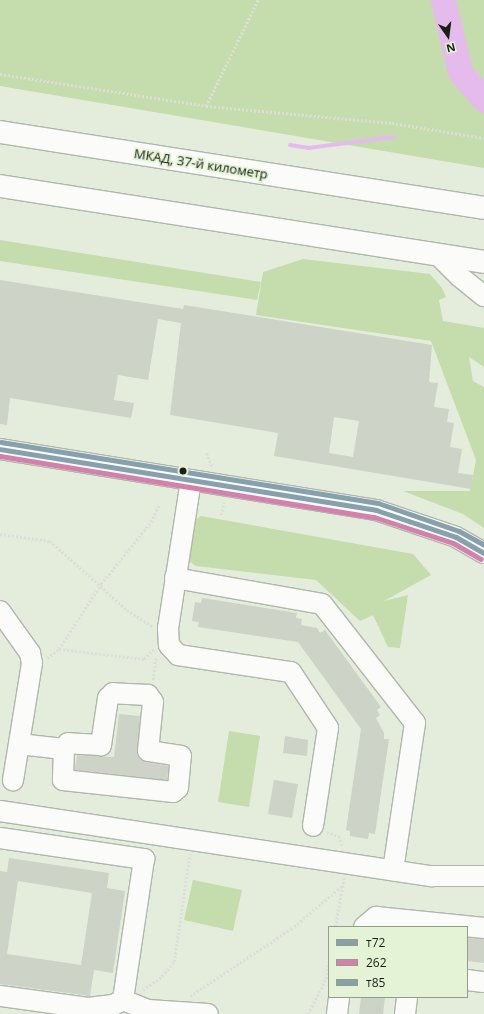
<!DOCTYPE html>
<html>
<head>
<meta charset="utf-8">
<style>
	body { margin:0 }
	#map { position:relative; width:484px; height:1014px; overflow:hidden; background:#e4eddc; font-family:"Open Sans",sans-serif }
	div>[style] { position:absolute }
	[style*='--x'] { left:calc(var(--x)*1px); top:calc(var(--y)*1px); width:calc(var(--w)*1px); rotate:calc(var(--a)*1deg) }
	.green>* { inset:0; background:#c5dcac }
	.stream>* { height:4px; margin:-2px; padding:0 2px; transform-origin:2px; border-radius:2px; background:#e5bbee }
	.river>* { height:25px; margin:-12.5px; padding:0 12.5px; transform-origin:12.5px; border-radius:12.5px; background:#e5bbee }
	.building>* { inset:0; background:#cdd3c7 }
	.path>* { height:2.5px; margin-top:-1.25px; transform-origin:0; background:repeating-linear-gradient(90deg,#dcdfd9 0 2px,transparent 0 4px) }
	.roads { filter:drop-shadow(1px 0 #b0b7aa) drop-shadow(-1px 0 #b0b7aa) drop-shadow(0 1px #b0b7aa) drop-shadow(0 -1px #b0b7aa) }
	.minor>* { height:20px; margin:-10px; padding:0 10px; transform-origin:10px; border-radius:10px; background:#fbfcfa }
	.highway>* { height:22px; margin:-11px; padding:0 11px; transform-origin:11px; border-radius:11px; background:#fbfcfa }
	.bus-1>* { height:5px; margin:-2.5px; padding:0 2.5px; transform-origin:2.5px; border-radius:2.5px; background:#87a0ad }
	.bus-2>* { height:5px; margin:-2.5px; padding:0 2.5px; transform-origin:2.5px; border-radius:2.5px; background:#d181ac }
	.bus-3>* { height:5px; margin:-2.5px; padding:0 2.5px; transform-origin:2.5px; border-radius:2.5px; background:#87a0ad }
	.dots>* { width:11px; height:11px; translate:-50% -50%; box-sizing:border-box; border:2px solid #e4f3d6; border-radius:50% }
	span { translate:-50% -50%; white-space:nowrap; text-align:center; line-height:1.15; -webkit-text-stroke:3.5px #e4f3d6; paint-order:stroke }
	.street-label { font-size:13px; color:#1a1f14 }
	.legend { position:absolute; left:328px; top:926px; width:140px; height:72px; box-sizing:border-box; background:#e4f3d6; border:1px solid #939e88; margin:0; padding:5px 7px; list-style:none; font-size:12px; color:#1a1f14 }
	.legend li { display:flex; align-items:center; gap:8px; height:20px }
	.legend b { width:20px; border:1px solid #939e88 }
	.north { position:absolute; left:428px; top:16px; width:40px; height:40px; -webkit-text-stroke:3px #e4f3d6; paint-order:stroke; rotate:166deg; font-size:11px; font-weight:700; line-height:16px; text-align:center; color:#1a1f14 }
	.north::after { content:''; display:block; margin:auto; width:14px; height:18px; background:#1a1f14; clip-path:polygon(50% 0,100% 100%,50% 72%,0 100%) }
</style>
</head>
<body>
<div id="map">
	<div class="green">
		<div style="clip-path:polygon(0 0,484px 0,484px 168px,0 86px)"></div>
		<div style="clip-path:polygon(0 240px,261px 282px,257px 300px,0 261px)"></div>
		<div style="clip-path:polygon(303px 259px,430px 274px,442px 288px,446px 297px,439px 300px,443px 321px,484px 328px,484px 367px,469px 357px,473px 381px,484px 387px,484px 528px,463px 514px,403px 491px,470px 491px,476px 460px,431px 341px,256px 315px,263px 272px)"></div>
		<div style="clip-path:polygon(201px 516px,413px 554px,431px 575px,384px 601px,408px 595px,400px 648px,388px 647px,373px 615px,360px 621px,316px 580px,196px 566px,185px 558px,191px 523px)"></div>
		<div style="clip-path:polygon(229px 731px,260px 736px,249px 807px,218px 802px)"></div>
		<div style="clip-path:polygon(193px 880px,242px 890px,233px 931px,184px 920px)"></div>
	</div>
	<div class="stream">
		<div style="--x:290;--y:145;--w:18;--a:9"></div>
		<div style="--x:308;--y:148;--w:86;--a:-7.4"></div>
	</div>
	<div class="river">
		<div style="--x:443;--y:0;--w:74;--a:76.7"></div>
		<div style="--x:460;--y:72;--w:37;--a:49"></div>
	</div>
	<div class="building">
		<div style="clip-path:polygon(evenodd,0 280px,183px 309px,184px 305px,432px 345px,429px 382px,438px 383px,434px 407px,449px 409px,447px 422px,454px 423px,450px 447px,462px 449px,458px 473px,473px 475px,471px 489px,274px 456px,278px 433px,170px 415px,181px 323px,158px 319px,148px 380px,118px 375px,114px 400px,134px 403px,131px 418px,10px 398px,7px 425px,0 424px,0 280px,334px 417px,359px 421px,353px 457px,329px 453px,334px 417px)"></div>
		<div style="clip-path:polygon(202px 598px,297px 613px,296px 618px,302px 619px,301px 625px,317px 628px,320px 633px,325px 630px,381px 707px,377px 710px,380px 715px,376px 718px,384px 733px,384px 739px,389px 739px,375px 834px,369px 833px,368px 839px,350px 836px,350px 831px,346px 830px,361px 729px,298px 642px,198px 627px,199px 622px,192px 621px,195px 602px,201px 603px)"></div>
		<div style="clip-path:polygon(119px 714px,140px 716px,137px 755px,146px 762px,169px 766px,167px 780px,75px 770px,77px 755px,114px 757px)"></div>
		<div style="clip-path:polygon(285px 736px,308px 740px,307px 756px,283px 753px)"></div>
		<div style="clip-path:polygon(274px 780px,298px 784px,292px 818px,268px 814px)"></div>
		<div style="clip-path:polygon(evenodd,9px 858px,109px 873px,107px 888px,125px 891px,113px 973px,94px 970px,90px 996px,0 984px,0 871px,7px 872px,9px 858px,18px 881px,92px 893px,81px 965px,7px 954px,18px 881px)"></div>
		<div style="clip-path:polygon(467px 938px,484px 939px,484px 963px,467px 961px)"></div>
		<div style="clip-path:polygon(361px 997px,385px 997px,383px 1014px,359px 1014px)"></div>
	</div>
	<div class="path">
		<div style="--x:0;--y:74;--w:208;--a:8.8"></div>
		<div style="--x:206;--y:106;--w:187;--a:5.2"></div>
		<div style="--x:392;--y:123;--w:93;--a:9.3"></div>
		<div style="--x:206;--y:106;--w:118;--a:-63.9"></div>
		<div style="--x:207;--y:453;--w:15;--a:70"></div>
		<div style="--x:221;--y:515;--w:13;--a:-77"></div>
		<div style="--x:0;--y:534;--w:50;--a:8"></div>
		<div style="--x:50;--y:541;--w:103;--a:41.9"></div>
		<div style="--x:127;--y:610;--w:30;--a:33"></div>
		<div style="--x:59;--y:649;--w:77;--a:-57.1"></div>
		<div style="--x:101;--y:584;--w:80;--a:-51.1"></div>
		<div style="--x:151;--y:522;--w:19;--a:-65"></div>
		<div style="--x:47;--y:658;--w:15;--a:-37"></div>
		<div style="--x:59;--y:649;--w:86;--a:6.7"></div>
		<div style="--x:144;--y:659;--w:14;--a:-45"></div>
		<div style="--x:153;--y:680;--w:24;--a:-83"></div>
		<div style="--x:327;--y:832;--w:13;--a:18"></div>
		<div style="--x:339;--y:836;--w:10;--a:73"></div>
		<div style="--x:335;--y:927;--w:50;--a:-79.6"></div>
		<div style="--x:143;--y:990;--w:24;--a:-36"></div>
		<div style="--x:162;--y:976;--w:18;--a:-49"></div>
		<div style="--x:174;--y:962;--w:109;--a:-81.6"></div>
		<div style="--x:190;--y:996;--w:121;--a:-33.6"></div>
		<div style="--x:291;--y:929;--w:68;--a:-40.2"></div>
		<div style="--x:308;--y:1014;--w:39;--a:-63"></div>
		<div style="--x:326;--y:979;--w:17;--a:-80"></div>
	</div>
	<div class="roads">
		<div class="minor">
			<div style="--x:438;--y:255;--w:30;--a:45"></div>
			<div style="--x:459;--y:276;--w:32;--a:39"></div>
			<div style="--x:0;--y:449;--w:381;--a:9.2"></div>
			<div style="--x:376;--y:510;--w:84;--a:18.6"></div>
			<div style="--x:456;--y:537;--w:32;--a:30"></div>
			<div style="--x:191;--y:480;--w:150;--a:98.8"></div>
			<div style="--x:168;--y:628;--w:17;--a:87"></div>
			<div style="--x:169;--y:645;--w:13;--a:48"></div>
			<div style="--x:178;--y:655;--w:114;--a:8.6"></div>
			<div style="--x:291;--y:672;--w:67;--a:56.5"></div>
			<div style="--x:328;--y:728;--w:99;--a:98.7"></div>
			<div style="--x:175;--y:578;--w:149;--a:10"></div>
			<div style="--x:322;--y:604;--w:151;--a:52"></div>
			<div style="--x:415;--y:723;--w:149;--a:98.5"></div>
			<div style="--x:0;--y:611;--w:52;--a:54.5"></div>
			<div style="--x:30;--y:653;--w:10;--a:79"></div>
			<div style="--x:32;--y:663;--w:119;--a:99.2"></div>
			<div style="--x:19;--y:744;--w:45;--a:6.3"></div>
			<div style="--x:64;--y:749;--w:31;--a:92"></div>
			<div style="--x:63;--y:780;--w:111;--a:6.2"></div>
			<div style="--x:173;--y:792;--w:6;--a:-39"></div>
			<div style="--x:178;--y:788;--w:32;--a:-85"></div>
			<div style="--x:181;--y:756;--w:33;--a:-171"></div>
			<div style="--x:148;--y:751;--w:49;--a:-84.2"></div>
			<div style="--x:153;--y:702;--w:9;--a:-126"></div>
			<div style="--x:148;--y:695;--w:35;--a:-177"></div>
			<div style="--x:113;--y:693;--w:7;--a:135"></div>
			<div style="--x:108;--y:698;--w:48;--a:98.5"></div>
			<div style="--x:101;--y:745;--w:33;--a:-177"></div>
			<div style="--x:68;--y:743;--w:7;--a:124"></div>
			<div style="--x:0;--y:811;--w:437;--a:8.6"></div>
			<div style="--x:432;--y:876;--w:52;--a:0"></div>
			<div style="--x:0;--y:838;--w:146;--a:8.3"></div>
			<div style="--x:144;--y:859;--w:143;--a:98.5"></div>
			<div style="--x:123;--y:1000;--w:11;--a:153"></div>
			<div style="--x:113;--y:1005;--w:25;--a:173"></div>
			<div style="--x:88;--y:1008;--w:89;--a:-172.2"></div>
			<div style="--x:364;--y:927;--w:16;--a:-40"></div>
			<div style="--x:376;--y:917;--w:109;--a:5.8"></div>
			<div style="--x:467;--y:980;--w:17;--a:7"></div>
			<div style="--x:123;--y:1000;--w:27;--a:22"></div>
			<div style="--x:148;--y:1010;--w:60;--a:3.8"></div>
			<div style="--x:337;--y:1014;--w:17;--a:-83"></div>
			<div style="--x:405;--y:1014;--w:17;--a:-83"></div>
		</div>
		<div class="highway">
			<div style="--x:0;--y:132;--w:490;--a:8.9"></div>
			<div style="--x:0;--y:186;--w:490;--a:8.9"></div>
		</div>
	</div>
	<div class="bus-1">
		<div style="--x:0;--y:449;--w:381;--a:9.2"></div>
		<div style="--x:376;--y:510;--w:84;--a:18.6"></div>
		<div style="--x:456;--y:537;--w:32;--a:30"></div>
	</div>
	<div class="bus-2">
		<div style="--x:0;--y:456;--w:379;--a:9.3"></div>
		<div style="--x:374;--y:517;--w:83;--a:18.2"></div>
		<div style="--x:453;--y:543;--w:32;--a:30"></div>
	</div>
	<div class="bus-3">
		<div style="--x:1;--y:442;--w:382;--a:9.2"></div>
		<div style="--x:378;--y:503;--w:86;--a:19.1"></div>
		<div style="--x:459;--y:531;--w:29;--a:29"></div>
	</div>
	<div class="dots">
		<div style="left:183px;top:471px;background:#1a1f14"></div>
	</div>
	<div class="street-label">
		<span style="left:201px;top:164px;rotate:9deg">МКАД, 37-й километр</span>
	</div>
	<ul class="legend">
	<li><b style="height:5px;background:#87a0ad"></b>т72</li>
	<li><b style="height:5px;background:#d181ac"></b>262</li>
	<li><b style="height:5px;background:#87a0ad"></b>т85</li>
	</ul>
	<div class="north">N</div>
</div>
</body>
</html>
